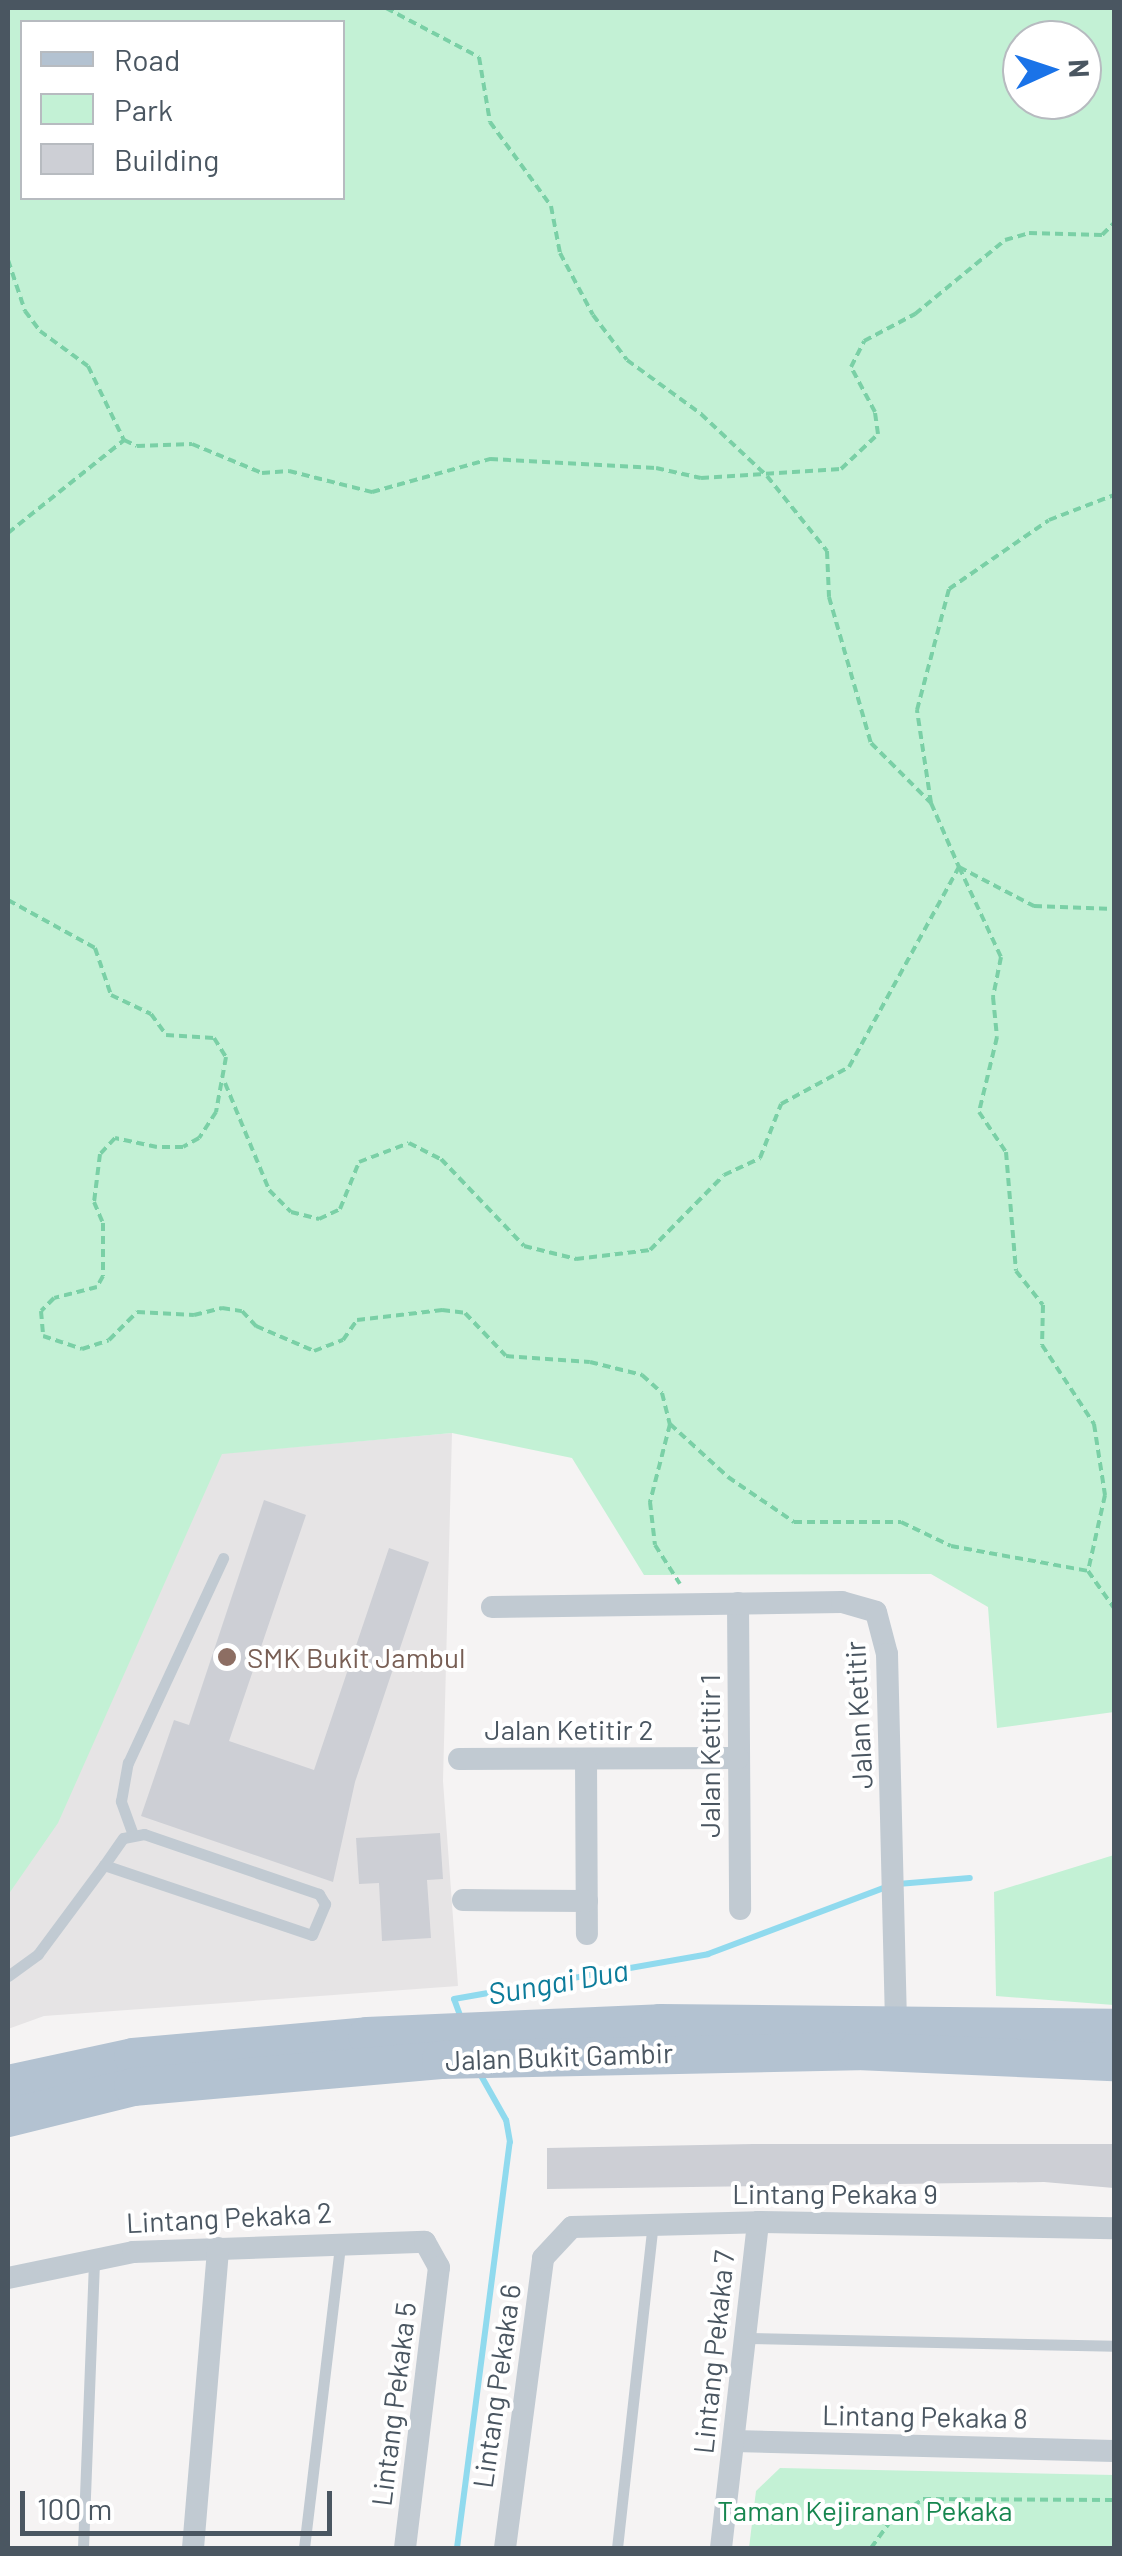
<!DOCTYPE html>
<html>
<head>
<meta charset="utf-8">
<style>
	body { margin:0 }
	#map { position:relative; width:1122px; height:2556px; overflow:hidden; background:#f5f3f3; font-family:Barlow,sans-serif }
	div>[style] { position:absolute }
	[style*='--x'] { left:calc(var(--x)*1px); top:calc(var(--y)*1px); width:calc(var(--w)*1px); rotate:calc(var(--a)*1deg) }
	.education>* { inset:0; background:#e6e4e5 }
	.green>* { inset:0; background:#c3f1d5 }
	.stream>* { height:6px; margin:-3px; padding:0 3px; transform-origin:3px; border-radius:3px; background:#90daee }
	.building>* { inset:0; background:#cdcfd5 }
	.path>* { height:4px; margin-top:-2px; transform-origin:0; background:repeating-linear-gradient(90deg,#7ad0a6 0 8px,transparent 0 13px) }
	.lane>* { height:11px; margin:-5.5px; padding:0 5.5px; transform-origin:5.5px; border-radius:5.5px; background:#c1cad2 }
	.street>* { height:22px; margin:-11px; padding:0 11px; transform-origin:11px; border-radius:11px; background:#c1cad2 }
	.primary>* { height:38px; margin:-19px; padding:0 19px; transform-origin:19px; border-radius:19px; background:#b3c2d1 }
	.dots>* { width:28px; height:28px; translate:-50% -50%; box-sizing:border-box; border:5px solid #fff; border-radius:50% }
	span { translate:-50% -50%; white-space:nowrap; text-align:center; line-height:1.15; -webkit-text-stroke:8px #fff; paint-order:stroke }
	.education-label { font-size:28px; color:#785e54 }
	.left { translate:0 -50%; text-align:left }
	.street-label { font-size:28px; color:#4a5661 }
	.park-label { font-size:28px; color:#17864f }
	.water-label { font-size:30px; color:#0c7c9b; font-style:italic }
	.frame { position:absolute; inset:0; border:10px solid #4a5661; pointer-events:none }
	.legend { position:absolute; left:20px; top:20px; width:325px; height:180px; box-sizing:border-box; background:#fff; border:2px solid #b7bbc0; margin:0; padding:12px 18px; list-style:none; font-size:30px; color:#4a5661 }
	.legend li { display:flex; align-items:center; gap:20px; height:50px }
	.legend b { width:50px; border:2px solid #b7bbc0 }
	.north { position:absolute; left:1002px; top:20px; width:100px; height:100px; box-sizing:border-box; background:#fff; border:2px solid #b7bbc0; border-radius:50%; rotate:87deg; font-size:28px; font-weight:700; line-height:40px; text-align:center; color:#4a5661 }
	.north::after { content:''; display:block; margin:auto; width:35px; height:45px; background:#1a73e8; clip-path:polygon(50% 0,100% 100%,50% 72%,0 100%) }
	.scale { position:absolute; left:20px; top:2491px; width:312px; height:45px; box-sizing:border-box; border:5px solid #4a5661; border-top:0; padding-left:12px; font-size:30px; line-height:35px; white-space:nowrap; color:#4a5661; -webkit-text-stroke:8px #fff; paint-order:stroke }
</style>
</head>
<body>
<div id="map">
	<div class="education">
		<div style="clip-path:polygon(452px 1433px,443px 1781px,458px 1986px,44px 2016px,8px 2029px,8px 1472px)"></div>
	</div>
	<div class="green">
		<div style="clip-path:polygon(evenodd,8px 8px,1114px 8px,1114px 1712px,997px 1728px,988px 1607px,931px 1574px,644px 1575px,572px 1458px,452px 1433px,222px 1454px,58px 1823px,8px 1895px,8px 8px,22px 22px,342px 22px,342px 198px,22px 198px,22px 22px,8px 8px,1022px 40px,1082px 40px,1082px 100px,1022px 100px,1022px 40px)"></div>
		<div style="clip-path:polygon(1114px 1855px,1114px 2005px,996px 1996px,994px 1892px)"></div>
		<div style="clip-path:polygon(780px 2468px,1114px 2475px,1114px 2548px,749px 2548px,756px 2491px)"></div>
	</div>
	<div class="stream">
		<div style="--x:898;--y:1884;--w:72;--a:-4.8"></div>
		<div style="--x:461;--y:2018;--w:20;--a:-110"></div>
		<div style="--x:454;--y:1999;--w:258;--a:-10"></div>
		<div style="--x:708;--y:1954;--w:190;--a:-20.6"></div>
		<div style="--x:457;--y:2548;--w:409;--a:-82.6"></div>
		<div style="--x:510;--y:2142;--w:22;--a:-100"></div>
		<div style="--x:506;--y:2120;--w:55;--a:-119.4"></div>
	</div>
	<div class="building">
		<div style="clip-path:polygon(264px 1500px,306px 1515px,229px 1741px,314px 1770px,389px 1548px,429px 1562px,355px 1782px,333px 1882px,141px 1816px,174px 1720px,189px 1725px)"></div>
		<div style="clip-path:polygon(440px 1833px,443px 1879px,427px 1880px,431px 1938px,382px 1941px,379px 1883px,359px 1884px,356px 1838px)"></div>
		<div style="clip-path:polygon(753px 2144px,1114px 2144px,1114px 2188px,1044px 2182px,547px 2189px,547px 2148px)"></div>
	</div>
	<div class="path">
		<div style="--x:386;--y:8;--w:105;--a:27.8"></div>
		<div style="--x:479;--y:57;--w:66;--a:80.4"></div>
		<div style="--x:490;--y:122;--w:104;--a:54"></div>
		<div style="--x:551;--y:206;--w:48;--a:79.2"></div>
		<div style="--x:560;--y:253;--w:70;--a:62"></div>
		<div style="--x:593;--y:315;--w:56;--a:52.9"></div>
		<div style="--x:627;--y:360;--w:92;--a:36.1"></div>
		<div style="--x:701;--y:414;--w:91;--a:43.2"></div>
		<div style="--x:767;--y:476;--w:96;--a:51.3"></div>
		<div style="--x:827;--y:551;--w:46;--a:87.5"></div>
		<div style="--x:829;--y:597;--w:152;--a:74"></div>
		<div style="--x:871;--y:743;--w:85;--a:45"></div>
		<div style="--x:931;--y:803;--w:70;--a:66.4"></div>
		<div style="--x:959;--y:867;--w:85;--a:27.5"></div>
		<div style="--x:1034;--y:906;--w:80;--a:2.1"></div>
		<div style="--x:8;--y:260;--w:54;--a:71.6"></div>
		<div style="--x:25;--y:311;--w:25;--a:53"></div>
		<div style="--x:40;--y:331;--w:59;--a:36.1"></div>
		<div style="--x:88;--y:366;--w:82;--a:64.1"></div>
		<div style="--x:124;--y:440;--w:14;--a:25"></div>
		<div style="--x:137;--y:446;--w:55;--a:-2.1"></div>
		<div style="--x:192;--y:444;--w:76;--a:22.5"></div>
		<div style="--x:262;--y:473;--w:27;--a:-4"></div>
		<div style="--x:289;--y:471;--w:86;--a:14.2"></div>
		<div style="--x:372;--y:492;--w:123;--a:-15.6"></div>
		<div style="--x:490;--y:459;--w:166;--a:3.1"></div>
		<div style="--x:656;--y:468;--w:46;--a:12.5"></div>
		<div style="--x:701;--y:478;--w:140;--a:-3.7"></div>
		<div style="--x:841;--y:469;--w:51;--a:-43.4"></div>
		<div style="--x:878;--y:434;--w:22;--a:-98"></div>
		<div style="--x:875;--y:412;--w:51;--a:-118.1"></div>
		<div style="--x:851;--y:367;--w:29;--a:-63"></div>
		<div style="--x:864;--y:341;--w:58;--a:-27.9"></div>
		<div style="--x:915;--y:314;--w:117;--a:-39.4"></div>
		<div style="--x:1005;--y:240;--w:25;--a:-16"></div>
		<div style="--x:1029;--y:233;--w:73;--a:1.6"></div>
		<div style="--x:1102;--y:235;--w:17;--a:-45"></div>
		<div style="--x:8;--y:533;--w:149;--a:-38.7"></div>
		<div style="--x:931;--y:803;--w:94;--a:-98.6"></div>
		<div style="--x:917;--y:710;--w:125;--a:-75.2"></div>
		<div style="--x:949;--y:589;--w:121;--a:-34.6"></div>
		<div style="--x:1049;--y:520;--w:70;--a:-21"></div>
		<div style="--x:8;--y:900;--w:99;--a:28.9"></div>
		<div style="--x:95;--y:948;--w:50;--a:71.2"></div>
		<div style="--x:111;--y:995;--w:44;--a:25.4"></div>
		<div style="--x:151;--y:1014;--w:26;--a:54"></div>
		<div style="--x:166;--y:1035;--w:48;--a:3.6"></div>
		<div style="--x:214;--y:1038;--w:22;--a:58"></div>
		<div style="--x:226;--y:1057;--w:56;--a:100.3"></div>
		<div style="--x:216;--y:1112;--w:31;--a:123"></div>
		<div style="--x:199;--y:1138;--w:18;--a:151"></div>
		<div style="--x:183;--y:1147;--w:26;--a:180"></div>
		<div style="--x:157;--y:1147;--w:43;--a:-167.9"></div>
		<div style="--x:115;--y:1138;--w:22;--a:133"></div>
		<div style="--x:100;--y:1154;--w:48;--a:97.1"></div>
		<div style="--x:94;--y:1202;--w:23;--a:67"></div>
		<div style="--x:103;--y:1223;--w:53;--a:90"></div>
		<div style="--x:103;--y:1276;--w:13;--a:119"></div>
		<div style="--x:97;--y:1287;--w:44;--a:165.7"></div>
		<div style="--x:54;--y:1298;--w:18;--a:135"></div>
		<div style="--x:41;--y:1311;--w:25;--a:85"></div>
		<div style="--x:43;--y:1336;--w:41;--a:18.4"></div>
		<div style="--x:82;--y:1349;--w:28;--a:-18"></div>
		<div style="--x:109;--y:1340;--w:40;--a:-45"></div>
		<div style="--x:137;--y:1312;--w:57;--a:3"></div>
		<div style="--x:194;--y:1315;--w:29;--a:-14"></div>
		<div style="--x:222;--y:1308;--w:20;--a:9"></div>
		<div style="--x:242;--y:1311;--w:21;--a:47"></div>
		<div style="--x:256;--y:1326;--w:63;--a:23.3"></div>
		<div style="--x:314;--y:1351;--w:31;--a:-21"></div>
		<div style="--x:343;--y:1340;--w:24;--a:-55"></div>
		<div style="--x:357;--y:1320;--w:86;--a:-6.7"></div>
		<div style="--x:442;--y:1310;--w:23;--a:7"></div>
		<div style="--x:465;--y:1313;--w:59;--a:46.4"></div>
		<div style="--x:506;--y:1356;--w:84;--a:4.1"></div>
		<div style="--x:590;--y:1362;--w:54;--a:14"></div>
		<div style="--x:642;--y:1375;--w:27;--a:42"></div>
		<div style="--x:662;--y:1393;--w:32;--a:76"></div>
		<div style="--x:670;--y:1424;--w:81;--a:104.4"></div>
		<div style="--x:650;--y:1502;--w:43;--a:83.4"></div>
		<div style="--x:655;--y:1545;--w:46;--a:57.3"></div>
		<div style="--x:225;--y:1083;--w:116;--a:67.6"></div>
		<div style="--x:269;--y:1190;--w:31;--a:45"></div>
		<div style="--x:291;--y:1212;--w:29;--a:14"></div>
		<div style="--x:319;--y:1219;--w:23;--a:-25"></div>
		<div style="--x:340;--y:1209;--w:51;--a:-68"></div>
		<div style="--x:359;--y:1162;--w:53;--a:-20.8"></div>
		<div style="--x:409;--y:1143;--w:36;--a:27"></div>
		<div style="--x:441;--y:1159;--w:120;--a:46.3"></div>
		<div style="--x:524;--y:1246;--w:54;--a:14"></div>
		<div style="--x:576;--y:1259;--w:75;--a:-6.9"></div>
		<div style="--x:650;--y:1250;--w:105;--a:-45.4"></div>
		<div style="--x:724;--y:1175;--w:40;--a:-25"></div>
		<div style="--x:760;--y:1158;--w:58;--a:-68.7"></div>
		<div style="--x:781;--y:1104;--w:77;--a:-28.6"></div>
		<div style="--x:849;--y:1067;--w:228;--a:-61.2"></div>
		<div style="--x:959;--y:867;--w:99;--a:65"></div>
		<div style="--x:1001;--y:957;--w:41;--a:101.3"></div>
		<div style="--x:993;--y:997;--w:40;--a:84.3"></div>
		<div style="--x:997;--y:1037;--w:77;--a:103.5"></div>
		<div style="--x:979;--y:1112;--w:48;--a:56"></div>
		<div style="--x:1006;--y:1152;--w:119;--a:85.2"></div>
		<div style="--x:1016;--y:1271;--w:43;--a:51.5"></div>
		<div style="--x:1043;--y:1305;--w:40;--a:91.4"></div>
		<div style="--x:1042;--y:1345;--w:95;--a:56.6"></div>
		<div style="--x:1094;--y:1424;--w:72;--a:81.2"></div>
		<div style="--x:1105;--y:1495;--w:78;--a:102.6"></div>
		<div style="--x:1088;--y:1571;--w:45;--a:54.9"></div>
		<div style="--x:670;--y:1424;--w:79;--a:42.4"></div>
		<div style="--x:728;--y:1477;--w:80;--a:34.3"></div>
		<div style="--x:794;--y:1522;--w:107;--a:0"></div>
		<div style="--x:901;--y:1522;--w:55;--a:25.6"></div>
		<div style="--x:951;--y:1546;--w:139;--a:10.3"></div>
		<div style="--x:871;--y:2548;--w:34;--a:-54"></div>
		<div style="--x:891;--y:2520;--w:38;--a:-33"></div>
		<div style="--x:923;--y:2499;--w:191;--a:0.3"></div>
	</div>
	<div class="lane">
		<div style="--x:132;--y:1832;--w:33;--a:-110"></div>
		<div style="--x:121;--y:1801;--w:39;--a:-80"></div>
		<div style="--x:128;--y:1763;--w:226;--a:-65.1"></div>
		<div style="--x:8;--y:1976;--w:37;--a:-36"></div>
		<div style="--x:38;--y:1954;--w:111;--a:-53.4"></div>
		<div style="--x:104;--y:1865;--w:219;--a:18.6"></div>
		<div style="--x:312;--y:1935;--w:34;--a:-67"></div>
		<div style="--x:325;--y:1904;--w:12;--a:-121"></div>
		<div style="--x:319;--y:1894;--w:185;--a:-161.1"></div>
		<div style="--x:144;--y:1834;--w:21;--a:169"></div>
		<div style="--x:123;--y:1838;--w:33;--a:125"></div>
		<div style="--x:746;--y:2338;--w:368;--a:1.2"></div>
		<div style="--x:83;--y:2548;--w:291;--a:-87.8"></div>
		<div style="--x:304;--y:2548;--w:305;--a:-83.2"></div>
		<div style="--x:617;--y:2548;--w:326;--a:-83.7"></div>
	</div>
	<div class="street">
		<div style="--x:738;--y:1603;--w:306;--a:89.6"></div>
		<div style="--x:492;--y:1607;--w:350;--a:-0.8"></div>
		<div style="--x:842;--y:1602;--w:35;--a:16"></div>
		<div style="--x:876;--y:1612;--w:43;--a:75.3"></div>
		<div style="--x:887;--y:1654;--w:369;--a:88.6"></div>
		<div style="--x:459;--y:1759;--w:279;--a:-0.2"></div>
		<div style="--x:586;--y:1759;--w:175;--a:89.7"></div>
		<div style="--x:463;--y:1900;--w:124;--a:0.5"></div>
		<div style="--x:8;--y:2278;--w:128;--a:-11.7"></div>
		<div style="--x:133;--y:2252;--w:292;--a:-2"></div>
		<div style="--x:425;--y:2242;--w:29;--a:61"></div>
		<div style="--x:439;--y:2267;--w:283;--a:96.9"></div>
		<div style="--x:734;--y:2441;--w:380;--a:1.5"></div>
		<div style="--x:193;--y:2548;--w:301;--a:-85.2"></div>
		<div style="--x:505;--y:2548;--w:292;--a:-82.5"></div>
		<div style="--x:543;--y:2258;--w:42;--a:-46.9"></div>
		<div style="--x:572;--y:2227;--w:186;--a:-1.5"></div>
		<div style="--x:758;--y:2222;--w:356;--a:1"></div>
		<div style="--x:721;--y:2548;--w:328;--a:-83.5"></div>
	</div>
	<div class="primary">
		<div style="--x:8;--y:2084;--w:128;--a:-12.2"></div>
		<div style="--x:133;--y:2057;--w:235;--a:-5.1"></div>
		<div style="--x:367;--y:2036;--w:293;--a:-2.5"></div>
		<div style="--x:660;--y:2023;--w:454;--a:0.6"></div>
		<div style="--x:8;--y:2118;--w:129;--a:-13.9"></div>
		<div style="--x:133;--y:2087;--w:309;--a:-5"></div>
		<div style="--x:441;--y:2060;--w:416;--a:-1.2"></div>
		<div style="--x:857;--y:2051;--w:257;--a:2.5"></div>
	</div>
	<div class="dots">
		<div style="left:227px;top:1657px;background:#8d6e63"></div>
	</div>
	<div class="education-label">
		<span class="left" style="left:247px;top:1657px">SMK Bukit Jambul</span>
	</div>
	<div class="street-label">
		<span style="left:858px;top:1715px;rotate:-93deg">Jalan Ketitir</span>
		<span style="left:569px;top:1729px">Jalan Ketitir 2</span>
		<span style="left:709px;top:1756px;rotate:-90deg">Jalan Ketitir 1</span>
		<span style="left:559px;top:2056px;rotate:-2deg">Jalan Bukit Gambir</span>
		<span style="left:835px;top:2193px">Lintang Pekaka 9</span>
		<span style="left:229px;top:2217px;rotate:-3deg">Lintang Pekaka 2</span>
		<span style="left:713px;top:2352px;rotate:-84deg">Lintang Pekaka 7</span>
		<span style="left:496px;top:2386px;rotate:-82deg">Lintang Pekaka 6</span>
		<span style="left:393px;top:2404px;rotate:-83deg">Lintang Pekaka 5</span>
		<span style="left:925px;top:2416px;rotate:1deg">Lintang Pekaka 8</span>
	</div>
	<div class="park-label">
		<span style="left:865px;top:2510px">Taman Kejiranan Pekaka</span>
	</div>
	<div class="water-label">
		<span style="left:558px;top:1981px;rotate:-10deg">Sungai Dua</span>
	</div>
	<div class="frame"></div>
	<ul class="legend">
	<li><b style="height:12px;background:#b3c2d1"></b>Road</li>
	<li><b style="height:28px;background:#c3f1d5"></b>Park</li>
	<li><b style="height:28px;background:#cdcfd5"></b>Building</li>
	</ul>
	<div class="north">N</div>
	<div class="scale">100 m</div>
</div>
</body>
</html>
